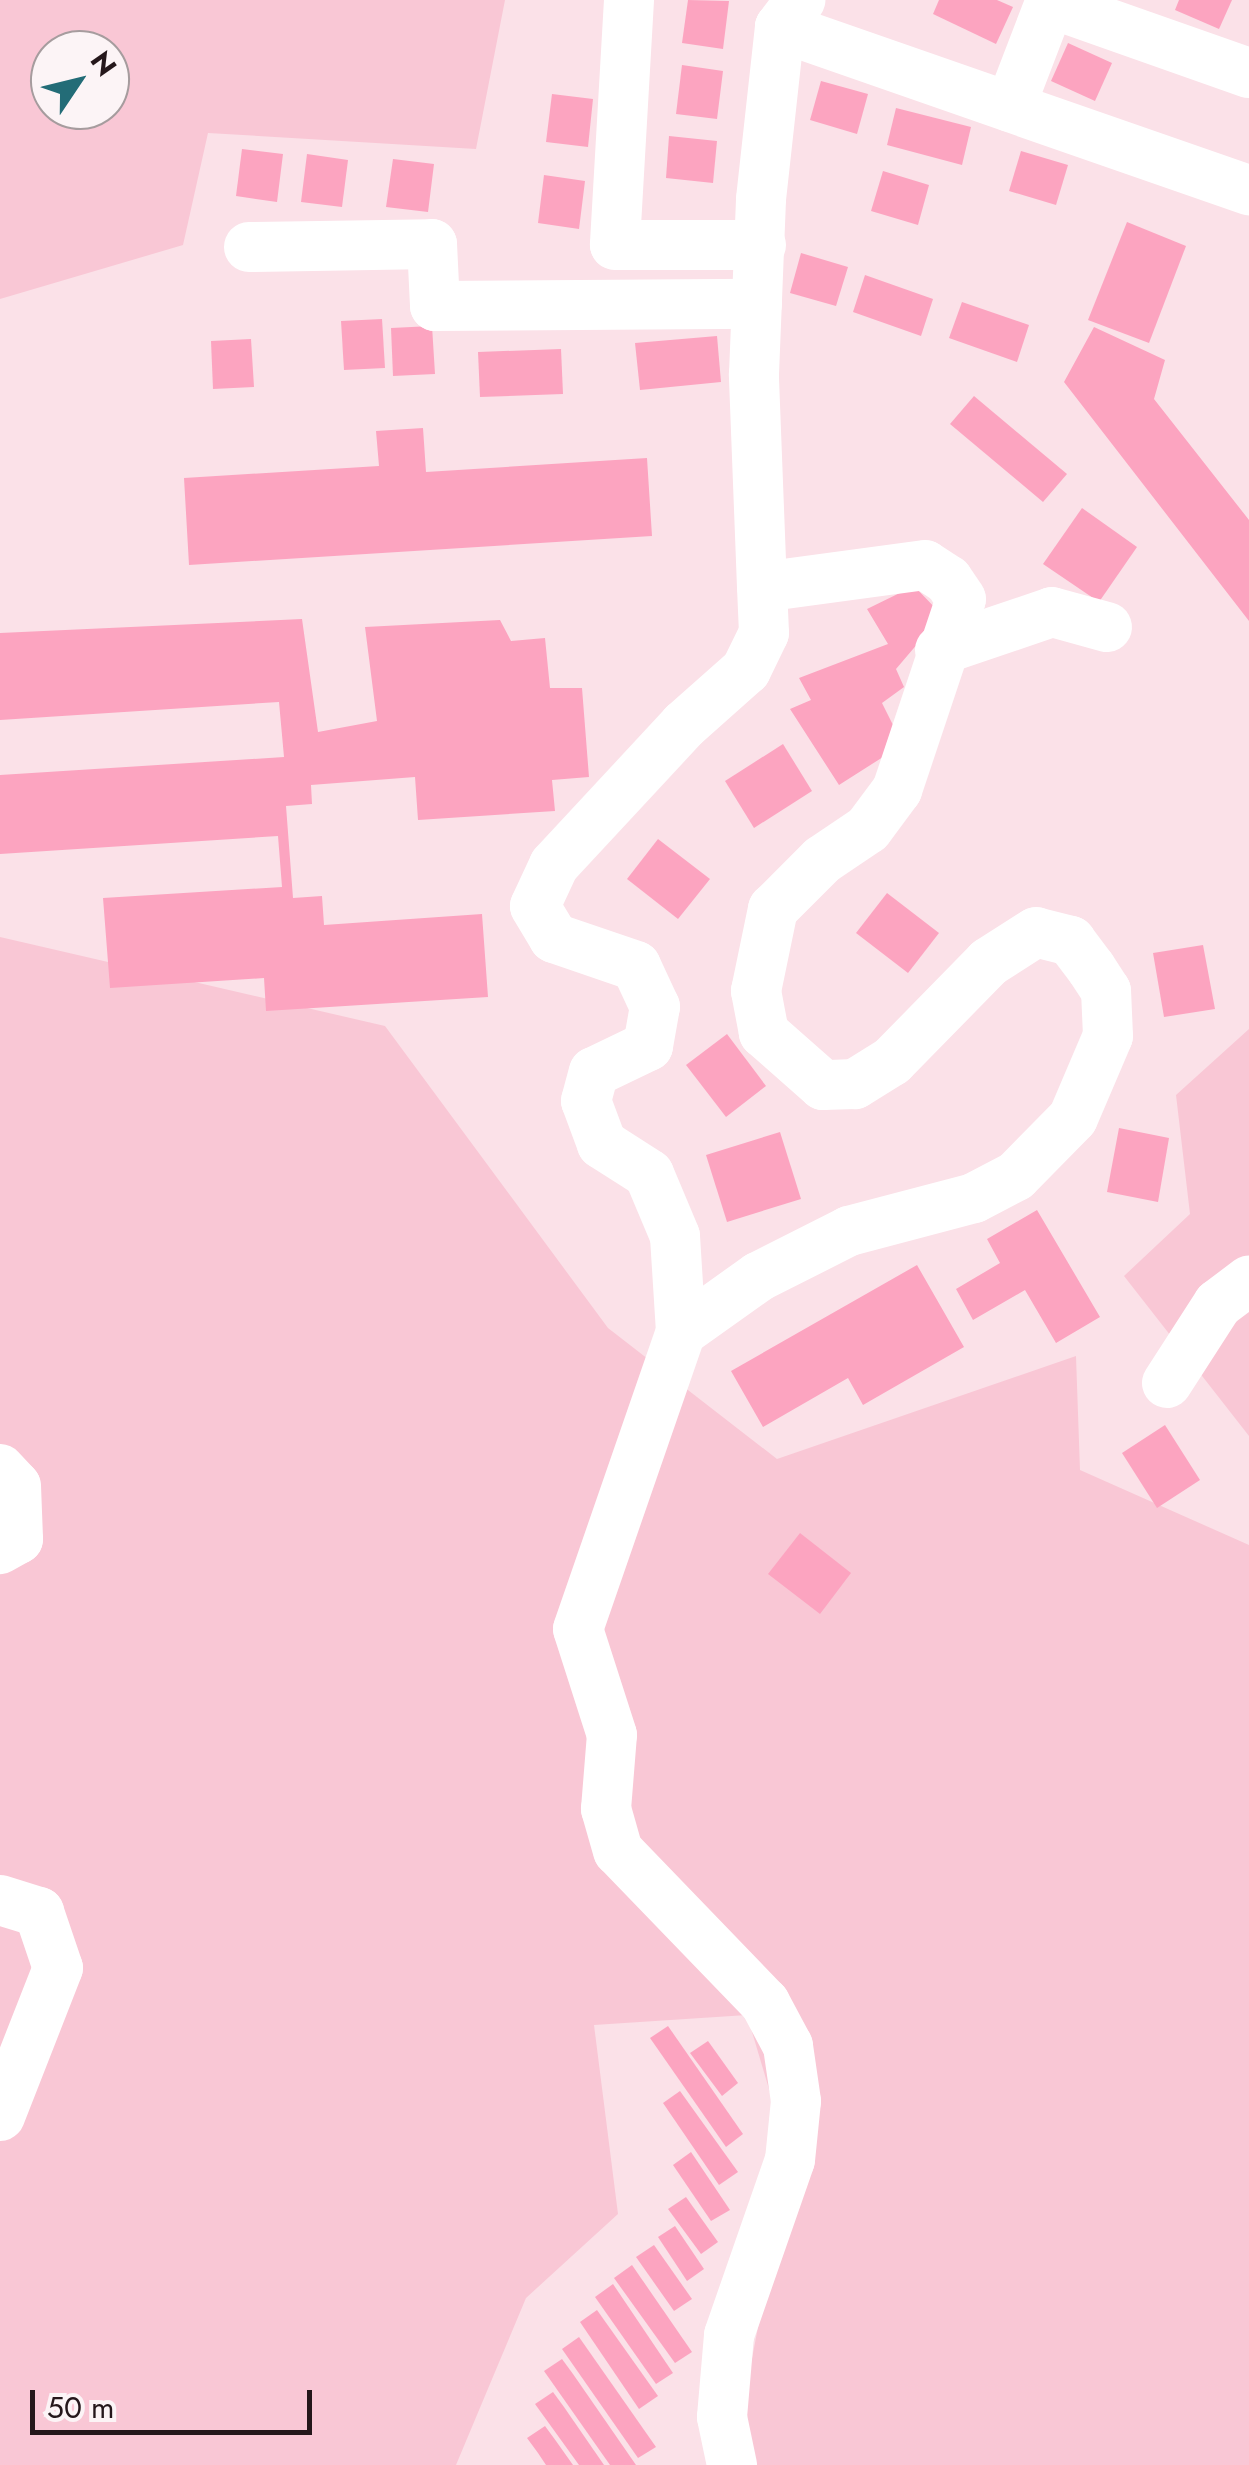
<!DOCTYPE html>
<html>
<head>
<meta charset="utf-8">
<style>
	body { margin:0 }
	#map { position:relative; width:1249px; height:2465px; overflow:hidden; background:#fbe1e8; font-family:Jost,sans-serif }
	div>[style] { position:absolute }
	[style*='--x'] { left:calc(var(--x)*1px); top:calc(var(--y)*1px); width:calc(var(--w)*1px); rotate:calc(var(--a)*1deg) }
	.green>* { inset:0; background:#f9c7d5 }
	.building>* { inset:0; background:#fca4c0 }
	.minor>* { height:50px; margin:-25px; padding:0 25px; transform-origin:25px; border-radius:25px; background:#fff }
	span { translate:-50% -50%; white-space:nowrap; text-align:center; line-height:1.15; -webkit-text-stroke:9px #fcf4f6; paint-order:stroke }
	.north { position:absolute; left:30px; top:30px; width:100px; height:100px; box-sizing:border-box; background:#fcf4f6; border:2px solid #a69c9e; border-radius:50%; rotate:55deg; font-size:28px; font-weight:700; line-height:40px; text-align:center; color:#25171b }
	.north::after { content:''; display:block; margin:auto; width:35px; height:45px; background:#236c77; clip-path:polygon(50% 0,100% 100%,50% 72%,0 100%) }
	.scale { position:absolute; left:30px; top:2390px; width:282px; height:45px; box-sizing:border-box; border:5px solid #25171b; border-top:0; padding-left:12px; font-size:30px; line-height:35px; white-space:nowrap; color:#25171b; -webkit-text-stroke:8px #fcf4f6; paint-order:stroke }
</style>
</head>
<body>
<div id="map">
	<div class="green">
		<div style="clip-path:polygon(evenodd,0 0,505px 0,476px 149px,208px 133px,183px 245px,0 299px,0 0,50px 50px,110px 50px,110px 110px,50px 110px,50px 50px)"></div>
		<div style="clip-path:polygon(0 937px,385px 1026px,608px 1328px,777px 1459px,1076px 1356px,1080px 1470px,1249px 1545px,1249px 2465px,740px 2465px,745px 2395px,790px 2160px,747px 2015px,594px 2025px,618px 2214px,526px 2298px,456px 2465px,0 2465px)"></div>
		<div style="clip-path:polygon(1249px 1029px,1249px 1436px,1124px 1276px,1190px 1214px,1176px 1095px)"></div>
	</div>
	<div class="building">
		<div style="clip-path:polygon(688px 0,729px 1px,723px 49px,682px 43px)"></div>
		<div style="clip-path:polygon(939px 0,997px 0,1013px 7px,996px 44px,933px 14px)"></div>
		<div style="clip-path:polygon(1179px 0,1232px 0,1219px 29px,1175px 10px)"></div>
		<div style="clip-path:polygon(1068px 43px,1112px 63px,1095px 101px,1051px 81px)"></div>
		<div style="clip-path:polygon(682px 65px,723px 71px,717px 119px,676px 114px)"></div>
		<div style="clip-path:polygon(821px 81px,868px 94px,857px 134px,810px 120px)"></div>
		<div style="clip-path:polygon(552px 94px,593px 99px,588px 147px,546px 142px)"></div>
		<div style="clip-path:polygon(896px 108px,971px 127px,962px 165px,887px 145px)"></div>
		<div style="clip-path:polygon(669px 136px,717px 141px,713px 183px,666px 178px)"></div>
		<div style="clip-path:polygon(242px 149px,283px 154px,277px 202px,236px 196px)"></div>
		<div style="clip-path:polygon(1021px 151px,1068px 165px,1056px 205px,1009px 191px)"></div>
		<div style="clip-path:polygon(307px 154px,348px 160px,342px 207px,301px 202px)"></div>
		<div style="clip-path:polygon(393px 159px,434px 164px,428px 212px,386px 207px)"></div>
		<div style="clip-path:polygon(883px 171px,929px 185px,918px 225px,871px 211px)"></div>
		<div style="clip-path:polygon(544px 175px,585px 181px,579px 229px,538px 223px)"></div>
		<div style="clip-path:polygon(1127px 222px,1186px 246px,1149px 343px,1088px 320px)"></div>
		<div style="clip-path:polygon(801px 253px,848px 267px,836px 306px,790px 293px)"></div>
		<div style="clip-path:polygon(865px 275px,933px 299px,921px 336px,853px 312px)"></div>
		<div style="clip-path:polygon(962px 302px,1029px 325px,1017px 362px,949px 338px)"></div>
		<div style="clip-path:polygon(382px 319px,385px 368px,344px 370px,341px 321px)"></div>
		<div style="clip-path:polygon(432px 326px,435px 374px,393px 376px,391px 328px)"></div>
		<div style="clip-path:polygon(1094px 327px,1165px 360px,1154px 399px,1249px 520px,1249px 621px,1064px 382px)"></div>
		<div style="clip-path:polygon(717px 336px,721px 382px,640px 390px,635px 343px)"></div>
		<div style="clip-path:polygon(251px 339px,254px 387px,213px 389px,211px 341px)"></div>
		<div style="clip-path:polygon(561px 349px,563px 394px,480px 397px,478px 352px)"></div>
		<div style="clip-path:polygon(974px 396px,1067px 474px,1043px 502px,950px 424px)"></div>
		<div style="clip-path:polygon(423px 428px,426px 472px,647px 458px,652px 536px,189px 565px,184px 478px,379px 466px,376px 431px)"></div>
		<div style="clip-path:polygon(1082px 508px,1137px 547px,1099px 602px,1043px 564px)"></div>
		<div style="clip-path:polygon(914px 586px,942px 615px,896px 669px,904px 687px,882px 703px,893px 725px,883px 757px,839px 785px,790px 709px,811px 700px,799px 678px,888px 644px,867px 609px)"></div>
		<div style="clip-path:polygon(302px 619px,318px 732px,377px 721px,365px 627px,500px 620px,511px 641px,545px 638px,550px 688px,582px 688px,589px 777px,552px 780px,555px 811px,418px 820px,415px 777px,311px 785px,312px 804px,286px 806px,293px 898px,322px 896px,324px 925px,482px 914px,488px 997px,266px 1011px,264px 978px,110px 988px,103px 898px,282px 887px,278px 836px,0 854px,0 775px,284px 757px,279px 702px,0 720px,0 633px)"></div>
		<div style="clip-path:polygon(783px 744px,812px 791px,754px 828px,725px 781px)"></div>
		<div style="clip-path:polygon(658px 839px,710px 879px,678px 919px,627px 879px)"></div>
		<div style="clip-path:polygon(887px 893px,939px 933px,908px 973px,856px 933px)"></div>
		<div style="clip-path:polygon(1203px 945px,1215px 1009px,1164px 1017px,1153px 953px)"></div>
		<div style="clip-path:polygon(727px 1034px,766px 1086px,726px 1117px,686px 1065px)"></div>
		<div style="clip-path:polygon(1119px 1128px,1169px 1138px,1158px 1202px,1107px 1192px)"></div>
		<div style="clip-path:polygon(780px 1132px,801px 1199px,727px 1222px,706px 1155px)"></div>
		<div style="clip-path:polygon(1037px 1210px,1100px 1317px,1056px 1343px,1025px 1290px,973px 1320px,956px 1289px,1000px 1263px,987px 1239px)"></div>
		<div style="clip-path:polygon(917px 1265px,964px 1347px,863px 1405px,848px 1378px,763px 1427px,731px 1371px)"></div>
		<div style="clip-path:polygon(1165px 1425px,1200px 1480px,1157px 1508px,1122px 1453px)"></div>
		<div style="clip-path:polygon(800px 1533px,851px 1573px,820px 1614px,768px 1574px)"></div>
		<div style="clip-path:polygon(668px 2026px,743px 2134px,726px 2147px,650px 2038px)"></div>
		<div style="clip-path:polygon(708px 2041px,738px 2083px,722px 2096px,690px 2053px)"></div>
		<div style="clip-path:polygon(680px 2091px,738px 2172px,719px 2185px,663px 2103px)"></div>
		<div style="clip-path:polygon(691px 2152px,730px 2210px,711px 2221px,673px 2165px)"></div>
		<div style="clip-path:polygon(686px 2197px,718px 2242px,701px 2254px,668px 2209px)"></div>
		<div style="clip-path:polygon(675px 2226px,704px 2269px,687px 2281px,658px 2237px)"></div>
		<div style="clip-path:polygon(654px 2245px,692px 2299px,674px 2311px,636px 2257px)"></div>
		<div style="clip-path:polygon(632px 2265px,692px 2352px,675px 2363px,614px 2278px)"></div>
		<div style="clip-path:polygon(613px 2284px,673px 2373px,656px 2384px,595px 2297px)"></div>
		<div style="clip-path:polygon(597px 2310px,658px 2396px,639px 2409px,580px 2322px)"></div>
		<div style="clip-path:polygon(579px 2337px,656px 2447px,638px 2458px,562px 2349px)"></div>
		<div style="clip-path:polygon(562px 2359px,573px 2374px,636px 2465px,610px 2465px,544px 2371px)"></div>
		<div style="clip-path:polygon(553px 2392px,564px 2407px,604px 2465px,579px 2465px,535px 2404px)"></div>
		<div style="clip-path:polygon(545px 2426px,556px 2441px,573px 2465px,546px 2465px,538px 2453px,527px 2438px)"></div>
	</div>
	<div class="minor">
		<div style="--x:629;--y:0;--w:245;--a:93.3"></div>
		<div style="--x:615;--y:245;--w:146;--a:0"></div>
		<div style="--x:1050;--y:3;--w:211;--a:19.4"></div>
		<div style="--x:780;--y:27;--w:497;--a:19.2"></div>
		<div style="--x:1010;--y:107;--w:115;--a:-69"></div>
		<div style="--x:249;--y:247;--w:183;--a:-0.9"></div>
		<div style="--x:432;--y:244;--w:62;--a:87.2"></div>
		<div style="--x:435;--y:306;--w:322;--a:-0.4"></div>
		<div style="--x:940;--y:650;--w:118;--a:-18.7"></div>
		<div style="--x:1052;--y:612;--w:57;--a:15.3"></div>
		<div style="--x:681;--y:1332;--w:96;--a:-93.6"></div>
		<div style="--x:675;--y:1236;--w:67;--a:-112.8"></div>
		<div style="--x:649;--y:1174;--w:56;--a:-147.4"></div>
		<div style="--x:602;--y:1144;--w:46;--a:-110.4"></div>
		<div style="--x:586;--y:1101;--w:30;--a:-75"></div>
		<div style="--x:594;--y:1072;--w:60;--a:-25.7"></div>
		<div style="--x:648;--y:1046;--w:40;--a:-80"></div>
		<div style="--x:655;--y:1007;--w:45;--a:-114.9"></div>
		<div style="--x:636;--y:966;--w:87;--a:-161.1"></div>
		<div style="--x:554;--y:938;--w:37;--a:-121"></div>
		<div style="--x:535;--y:906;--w:45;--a:-65.1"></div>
		<div style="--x:554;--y:865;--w:191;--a:-47.1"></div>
		<div style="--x:684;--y:725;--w:83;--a:-41.6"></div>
		<div style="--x:746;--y:670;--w:41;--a:-64.1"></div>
		<div style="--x:764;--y:633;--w:46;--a:-92.5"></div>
		<div style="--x:1167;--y:1383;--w:94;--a:-57.2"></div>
		<div style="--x:1218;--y:1304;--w:39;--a:-37"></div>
		<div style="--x:0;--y:1469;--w:23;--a:47"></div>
		<div style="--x:16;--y:1486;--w:53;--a:87.8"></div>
		<div style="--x:18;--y:1539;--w:21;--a:151"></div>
		<div style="--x:0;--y:1900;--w:41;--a:17.1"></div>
		<div style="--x:39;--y:1912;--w:59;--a:71.3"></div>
		<div style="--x:58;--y:1968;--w:159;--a:111.4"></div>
		<div style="--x:732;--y:2465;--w:49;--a:-101.8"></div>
		<div style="--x:722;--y:2417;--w:82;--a:-85.1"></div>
		<div style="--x:729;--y:2335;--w:185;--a:-70.8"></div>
		<div style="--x:790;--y:2160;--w:59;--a:-84.2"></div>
		<div style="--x:796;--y:2101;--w:56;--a:-98.3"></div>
		<div style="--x:788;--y:2046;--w:49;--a:-118.1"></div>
		<div style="--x:765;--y:2003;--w:211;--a:-134"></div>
		<div style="--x:618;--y:1851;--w:44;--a:-105.9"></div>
		<div style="--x:606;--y:1809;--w:74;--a:-85.4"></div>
		<div style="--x:612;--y:1735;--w:111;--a:-107.8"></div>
		<div style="--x:578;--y:1629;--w:314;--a:-70.9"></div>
		<div style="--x:681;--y:1332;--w:95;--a:-35.5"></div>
		<div style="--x:758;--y:1277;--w:102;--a:-26.8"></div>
		<div style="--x:849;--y:1231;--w:129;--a:-14.8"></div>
		<div style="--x:974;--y:1198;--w:47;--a:-27.6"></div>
		<div style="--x:1016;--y:1176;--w:81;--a:-45.5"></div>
		<div style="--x:1073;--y:1118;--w:89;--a:-66.9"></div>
		<div style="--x:1108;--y:1036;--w:45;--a:-92.5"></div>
		<div style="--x:1106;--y:991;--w:27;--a:-123"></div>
		<div style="--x:1091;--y:968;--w:34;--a:-127"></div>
		<div style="--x:1071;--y:941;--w:36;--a:-166"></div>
		<div style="--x:1036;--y:932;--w:56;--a:147.4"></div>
		<div style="--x:989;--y:962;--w:139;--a:134.4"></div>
		<div style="--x:892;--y:1061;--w:44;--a:148.1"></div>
		<div style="--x:855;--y:1084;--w:32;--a:178"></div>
		<div style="--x:823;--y:1085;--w:79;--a:-138.6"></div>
		<div style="--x:764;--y:1033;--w:43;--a:-100.8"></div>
		<div style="--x:756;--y:991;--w:84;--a:-78.3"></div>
		<div style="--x:773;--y:909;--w:69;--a:-45"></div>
		<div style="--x:822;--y:860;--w:55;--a:-34"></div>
		<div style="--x:868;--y:829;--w:49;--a:-53.4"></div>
		<div style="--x:897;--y:790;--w:201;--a:-71.5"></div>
		<div style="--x:961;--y:599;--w:23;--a:-124"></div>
		<div style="--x:948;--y:580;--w:27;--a:-147"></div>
		<div style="--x:925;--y:565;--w:164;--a:172.3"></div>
		<div style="--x:762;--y:587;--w:213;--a:-92.2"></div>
		<div style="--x:754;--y:374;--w:175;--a:-87.7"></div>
		<div style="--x:761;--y:199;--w:173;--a:-83.7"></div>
		<div style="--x:780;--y:27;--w:34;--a:-53"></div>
	</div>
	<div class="north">N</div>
	<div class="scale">50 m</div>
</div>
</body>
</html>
